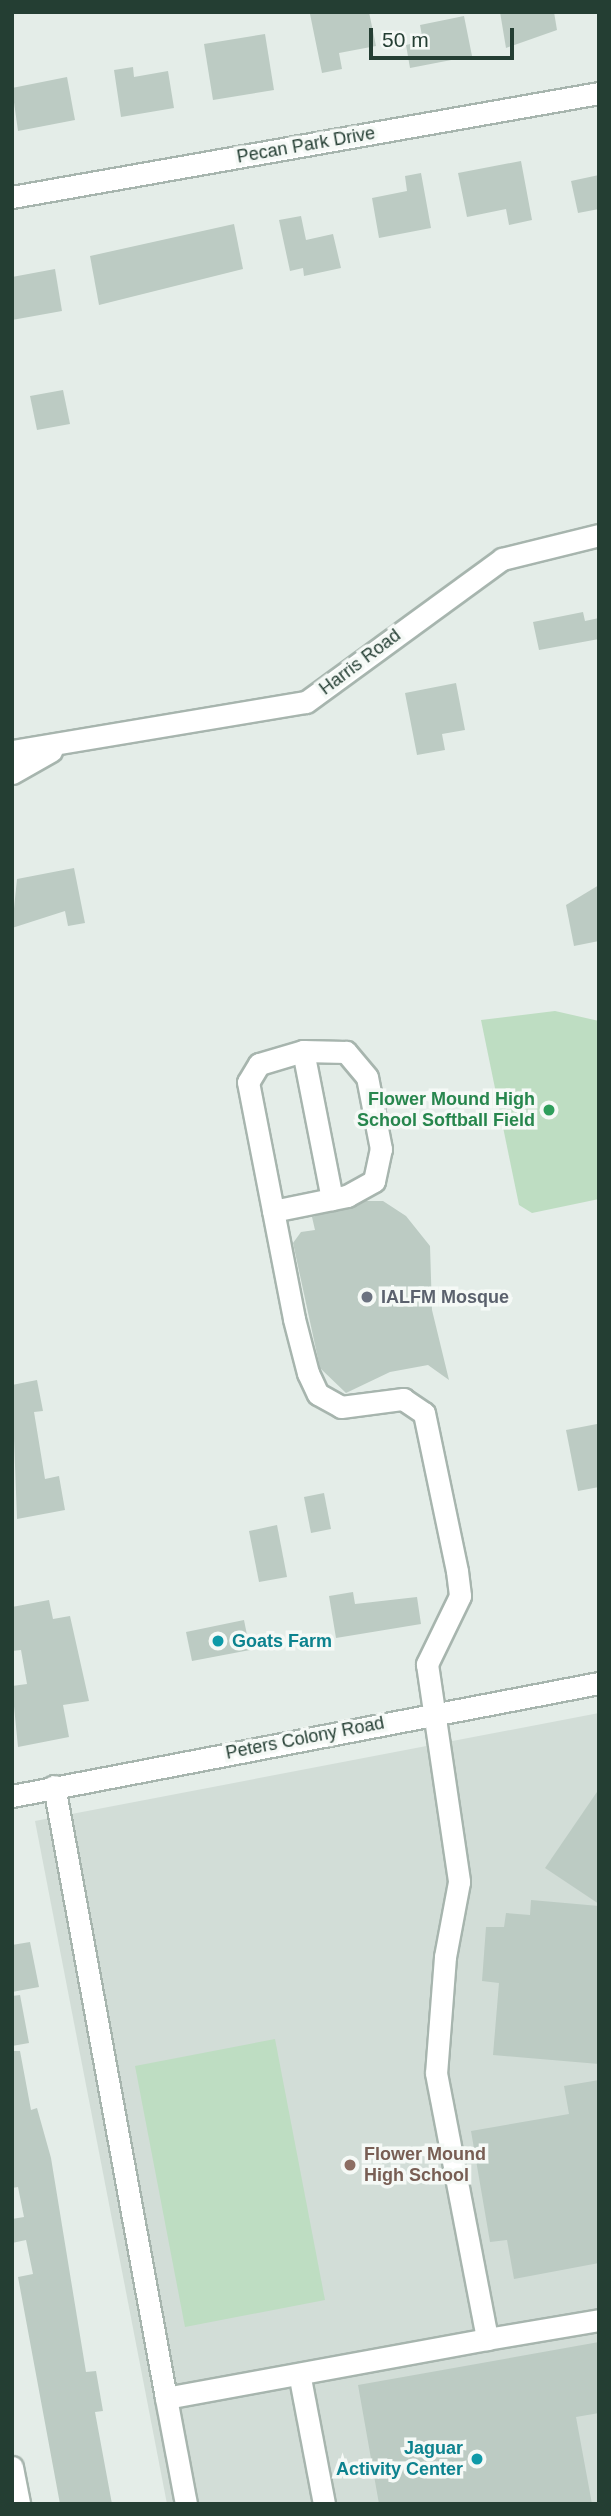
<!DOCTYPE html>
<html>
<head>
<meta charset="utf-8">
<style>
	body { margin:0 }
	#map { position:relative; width:611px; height:2516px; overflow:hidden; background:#e4ede8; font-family:Helvetica,sans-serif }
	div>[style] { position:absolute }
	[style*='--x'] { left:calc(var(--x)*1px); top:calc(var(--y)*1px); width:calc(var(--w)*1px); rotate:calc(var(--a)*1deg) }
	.built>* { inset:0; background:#d2ddd7 }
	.green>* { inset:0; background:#beddc2 }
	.building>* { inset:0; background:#bccbc3 }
	.roads { filter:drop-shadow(2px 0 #a7b5ae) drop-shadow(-2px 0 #a7b5ae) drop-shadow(0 2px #a7b5ae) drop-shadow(0 -2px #a7b5ae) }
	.minor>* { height:21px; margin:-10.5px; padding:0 10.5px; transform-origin:10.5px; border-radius:10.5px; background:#fff }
	.dots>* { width:19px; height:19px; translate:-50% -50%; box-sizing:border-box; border:4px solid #f5f9f6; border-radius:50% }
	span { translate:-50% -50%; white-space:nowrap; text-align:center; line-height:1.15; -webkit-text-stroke:7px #f5f9f6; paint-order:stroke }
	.street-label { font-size:18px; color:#243e33 }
	.leisure-label { font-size:18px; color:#27864d; font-weight:700 }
	.right { translate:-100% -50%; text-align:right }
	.worship-label { font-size:18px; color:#5b616d; font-weight:700 }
	.left { translate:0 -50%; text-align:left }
	.culture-label { font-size:18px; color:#0d838f; font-weight:700 }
	.education-label { font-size:18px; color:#785e54; font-weight:700 }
	.frame { position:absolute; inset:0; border:14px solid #243e33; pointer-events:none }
	.scale { position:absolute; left:369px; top:28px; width:145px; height:32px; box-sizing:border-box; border:4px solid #243e33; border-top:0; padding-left:9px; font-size:21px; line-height:24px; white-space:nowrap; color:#243e33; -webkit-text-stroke:5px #f5f9f6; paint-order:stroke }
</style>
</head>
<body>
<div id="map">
	<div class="built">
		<div style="clip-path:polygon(599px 1713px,599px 2504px,167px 2504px,35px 1821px)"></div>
	</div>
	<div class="green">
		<div style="clip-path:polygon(555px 1011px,599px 1021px,599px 1199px,532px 1213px,519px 1205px,481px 1020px)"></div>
		<div style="clip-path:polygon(275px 2039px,325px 2300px,185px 2327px,135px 2066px)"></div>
	</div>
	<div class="building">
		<div style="clip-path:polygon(369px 12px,376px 46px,339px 53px,342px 69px,322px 73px,310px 14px)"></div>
		<div style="clip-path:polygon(500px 12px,554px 12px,557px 30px,506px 48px)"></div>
		<div style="clip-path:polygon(464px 16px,472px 56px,410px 68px,406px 45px,423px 41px,420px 25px)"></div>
		<div style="clip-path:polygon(265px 34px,274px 90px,213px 100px,204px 44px)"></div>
		<div style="clip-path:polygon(133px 67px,134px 77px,168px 71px,174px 108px,121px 117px,114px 70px)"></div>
		<div style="clip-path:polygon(67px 77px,75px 120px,18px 131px,12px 88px)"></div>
		<div style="clip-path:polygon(521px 161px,532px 220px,509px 225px,506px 209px,467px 217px,458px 173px)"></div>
		<div style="clip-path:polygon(421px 173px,431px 228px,379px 238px,372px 198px,407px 191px,405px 176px)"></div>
		<div style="clip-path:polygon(599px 175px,599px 209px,578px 213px,571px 181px)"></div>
		<div style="clip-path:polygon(301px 216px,306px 240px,333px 234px,341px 268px,304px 276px,303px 268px,290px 271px,279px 220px)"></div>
		<div style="clip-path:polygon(234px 224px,243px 269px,99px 305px,90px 256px)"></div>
		<div style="clip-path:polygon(55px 269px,62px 311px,12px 320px,12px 277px)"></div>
		<div style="clip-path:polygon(63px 390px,70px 424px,37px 430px,30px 396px)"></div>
		<div style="clip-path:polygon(583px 612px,585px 621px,599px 618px,599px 639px,539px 650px,533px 622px)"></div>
		<div style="clip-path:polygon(456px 683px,465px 730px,442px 734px,445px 750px,417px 755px,405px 693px)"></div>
		<div style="clip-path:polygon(74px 868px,85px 923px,68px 926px,65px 911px,12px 928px,17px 879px)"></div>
		<div style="clip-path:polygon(599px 885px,599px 941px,574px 946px,566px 905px)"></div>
		<div style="clip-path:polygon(365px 1201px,383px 1201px,406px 1216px,430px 1246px,432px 1310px,449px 1380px,428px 1365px,390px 1372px,346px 1393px,320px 1368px,293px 1243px,301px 1232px,315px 1230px,312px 1217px)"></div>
		<div style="clip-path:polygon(37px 1380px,43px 1411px,34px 1412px,45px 1479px,59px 1476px,65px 1510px,17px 1519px,12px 1385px)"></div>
		<div style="clip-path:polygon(597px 1424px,599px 1487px,578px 1491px,566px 1430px)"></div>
		<div style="clip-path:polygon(324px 1493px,331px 1529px,311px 1533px,304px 1497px)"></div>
		<div style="clip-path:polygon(277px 1525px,287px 1577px,259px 1582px,249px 1531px)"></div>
		<div style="clip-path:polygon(353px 1592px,355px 1604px,417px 1597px,421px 1624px,336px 1638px,329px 1596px)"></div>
		<div style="clip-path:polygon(49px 1600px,53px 1619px,70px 1616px,89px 1701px,63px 1705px,69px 1737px,18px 1747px,12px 1686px,27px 1684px,21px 1650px,12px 1651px,12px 1607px)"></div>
		<div style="clip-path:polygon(244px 1620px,250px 1650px,192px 1661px,186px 1632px)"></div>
		<div style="clip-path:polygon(599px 1789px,599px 1904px,545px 1868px)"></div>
		<div style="clip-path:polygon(531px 1900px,599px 1906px,599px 2064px,493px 2055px,499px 1983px,482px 1981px,486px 1927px,504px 1927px,506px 1913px,530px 1915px)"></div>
		<div style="clip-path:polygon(30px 1942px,39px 1987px,12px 1992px,12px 1945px)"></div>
		<div style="clip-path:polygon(20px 1995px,29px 2043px,12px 2046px,12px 1996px)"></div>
		<div style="clip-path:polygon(12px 2051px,20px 2051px,31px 2110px,37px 2108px,51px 2158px,86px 2372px,96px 2371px,103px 2411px,95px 2412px,112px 2504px,60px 2504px,18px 2277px,33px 2274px,26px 2240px,12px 2243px,12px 2219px,24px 2217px,18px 2187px,12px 2188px)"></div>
		<div style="clip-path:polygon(599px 2080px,599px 2263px,514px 2279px,507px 2240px,490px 2242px,471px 2131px,569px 2114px,564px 2086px)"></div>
		<div style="clip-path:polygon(599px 2342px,599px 2413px,576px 2417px,592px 2504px,379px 2504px,358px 2385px)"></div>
	</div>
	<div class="roads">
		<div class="minor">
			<div style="--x:12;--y:197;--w:596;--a:-10.05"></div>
			<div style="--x:12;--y:751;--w:298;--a:-9.5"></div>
			<div style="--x:306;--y:702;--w:243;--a:-36.1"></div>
			<div style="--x:502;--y:559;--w:100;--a:-13.9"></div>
			<div style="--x:12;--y:773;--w:45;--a:-29.4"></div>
			<div style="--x:303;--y:1051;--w:151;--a:78.9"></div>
			<div style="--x:273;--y:1211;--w:76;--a:-11.5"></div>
			<div style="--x:347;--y:1196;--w:31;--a:-29"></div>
			<div style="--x:374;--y:1181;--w:33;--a:-78"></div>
			<div style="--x:381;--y:1149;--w:73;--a:-101"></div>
			<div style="--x:367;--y:1077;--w:33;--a:-130"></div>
			<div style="--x:346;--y:1052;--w:43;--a:-178.7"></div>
			<div style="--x:303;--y:1051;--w:46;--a:163.5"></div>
			<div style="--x:259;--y:1064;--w:21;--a:121"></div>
			<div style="--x:248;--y:1082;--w:241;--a:79"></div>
			<div style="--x:294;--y:1319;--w:56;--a:75.5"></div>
			<div style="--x:308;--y:1373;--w:23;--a:65"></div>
			<div style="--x:318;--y:1394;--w:26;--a:29"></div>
			<div style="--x:341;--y:1407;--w:63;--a:-7.4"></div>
			<div style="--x:403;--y:1399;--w:25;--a:34"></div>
			<div style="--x:424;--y:1413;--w:161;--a:78.2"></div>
			<div style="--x:457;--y:1571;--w:25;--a:83"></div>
			<div style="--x:460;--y:1596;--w:76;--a:115.9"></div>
			<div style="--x:427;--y:1664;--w:220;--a:81.6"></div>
			<div style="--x:459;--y:1882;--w:76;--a:100.6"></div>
			<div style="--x:445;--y:1957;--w:116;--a:94.4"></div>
			<div style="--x:436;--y:2073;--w:271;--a:79.1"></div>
			<div style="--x:487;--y:2339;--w:114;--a:-9.6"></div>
			<div style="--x:54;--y:1786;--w:622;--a:79.63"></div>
			<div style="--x:166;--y:2398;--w:326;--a:-10.4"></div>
			<div style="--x:12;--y:1796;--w:598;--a:-10.9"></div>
			<div style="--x:300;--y:2378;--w:128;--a:79.2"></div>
			<div style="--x:166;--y:2398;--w:108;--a:79.3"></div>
			<div style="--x:12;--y:2467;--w:38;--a:79"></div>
		</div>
	</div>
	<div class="dots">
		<div style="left:549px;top:1110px;background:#2e9e5b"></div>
		<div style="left:367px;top:1297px;background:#6b7280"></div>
		<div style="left:218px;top:1641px;background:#0f9aa8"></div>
		<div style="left:350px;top:2165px;background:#8d6e63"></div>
		<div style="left:477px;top:2459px;background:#0f9aa8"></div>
	</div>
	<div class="street-label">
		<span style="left:306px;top:145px;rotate:-10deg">Pecan Park Drive</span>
		<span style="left:360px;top:662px;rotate:-37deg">Harris Road</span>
		<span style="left:305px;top:1738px;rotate:-11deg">Peters Colony Road</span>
	</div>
	<div class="leisure-label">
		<span class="right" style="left:535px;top:1110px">Flower Mound High<br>School Softball Field</span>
	</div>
	<div class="worship-label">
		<span class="left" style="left:381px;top:1297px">IALFM Mosque</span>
	</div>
	<div class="culture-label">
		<span class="left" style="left:232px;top:1641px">Goats Farm</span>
		<span class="right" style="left:463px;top:2459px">Jaguar<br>Activity Center</span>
	</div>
	<div class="education-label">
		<span class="left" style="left:364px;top:2165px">Flower Mound<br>High School</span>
	</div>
	<div class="frame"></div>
	<div class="scale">50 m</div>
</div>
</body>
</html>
